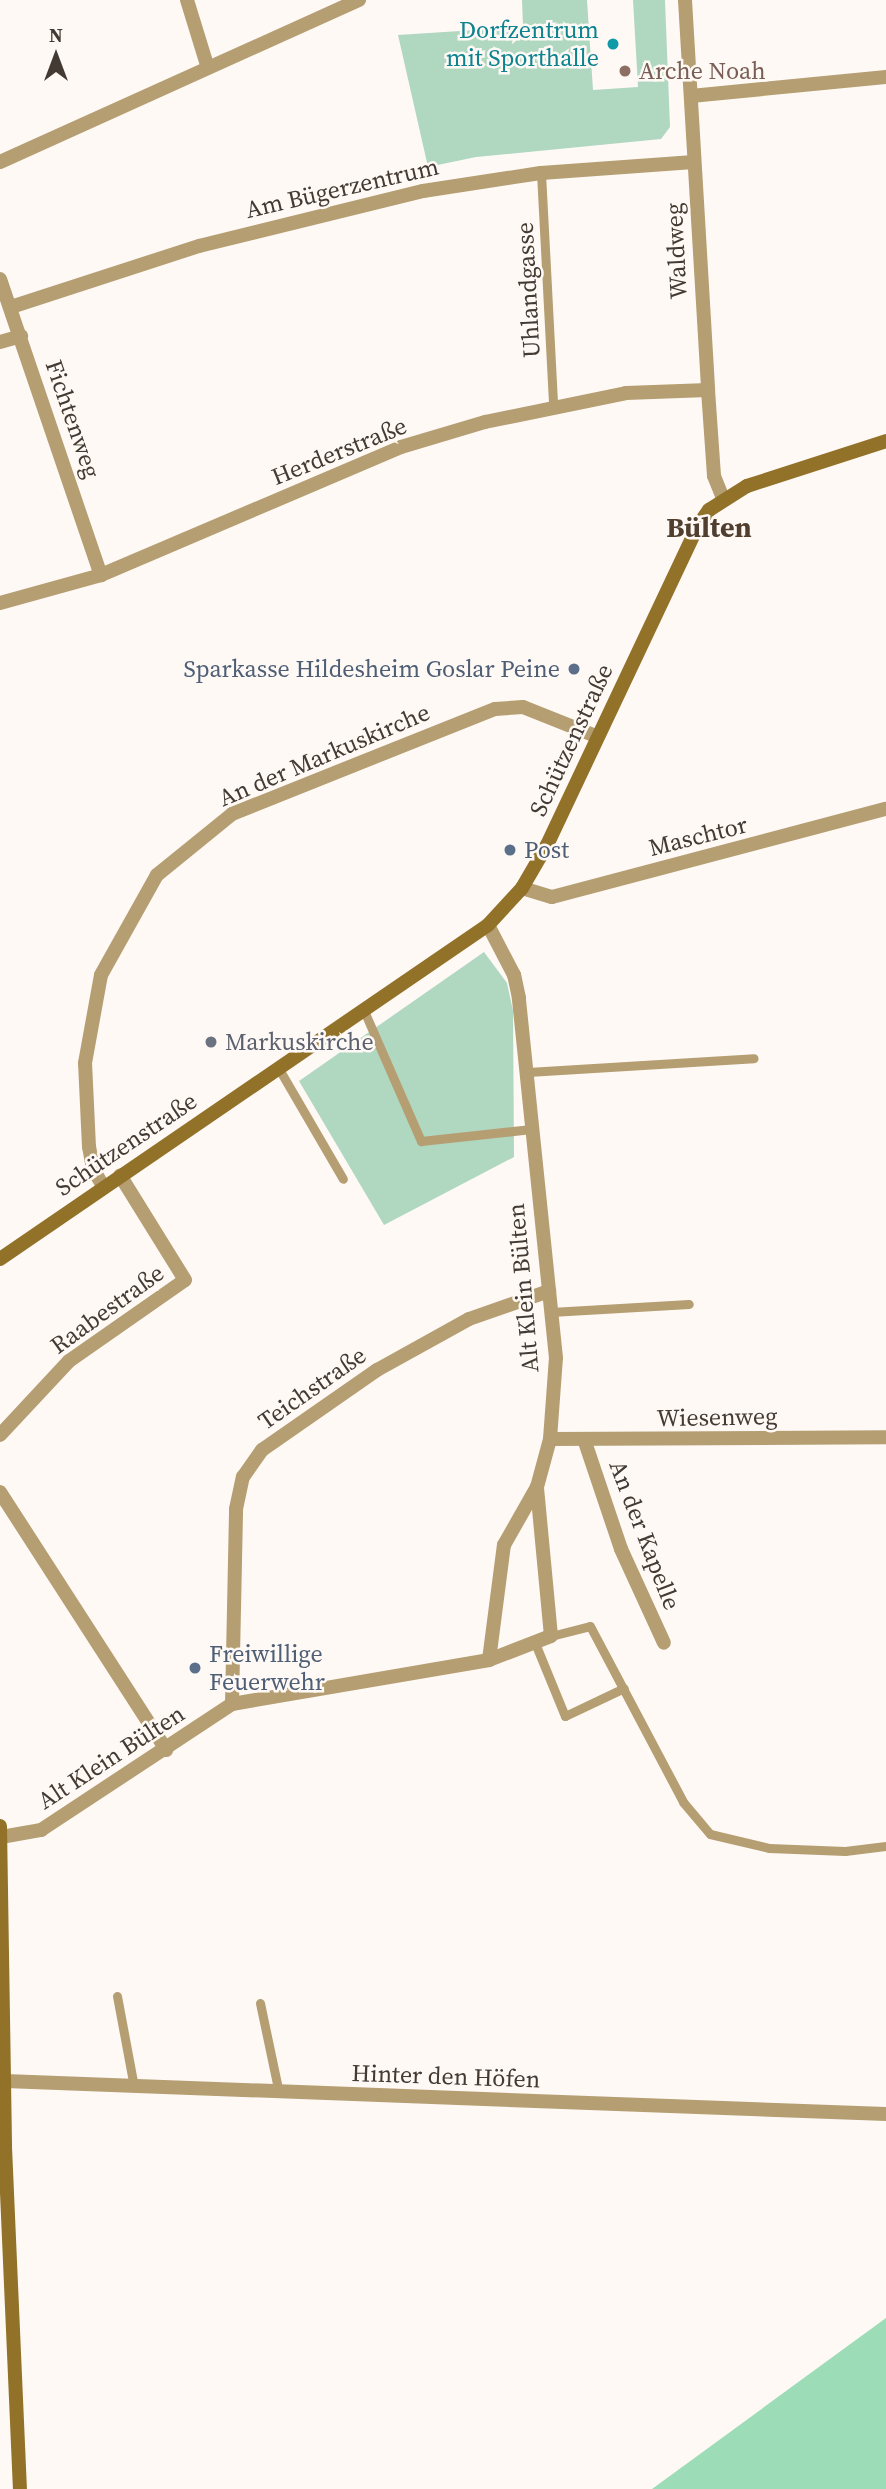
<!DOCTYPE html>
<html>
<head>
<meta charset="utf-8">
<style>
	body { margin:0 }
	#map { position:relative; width:886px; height:2489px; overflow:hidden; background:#fef9f5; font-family:"Source Serif 4",serif }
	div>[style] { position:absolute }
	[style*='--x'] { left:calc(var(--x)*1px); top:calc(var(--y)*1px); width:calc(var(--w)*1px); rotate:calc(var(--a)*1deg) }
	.green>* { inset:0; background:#b0d7c0 }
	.forest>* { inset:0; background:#9cdcb7 }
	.lane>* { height:9px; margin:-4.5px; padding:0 4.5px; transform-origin:4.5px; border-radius:4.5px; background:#b59e72 }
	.street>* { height:14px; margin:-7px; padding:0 7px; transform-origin:7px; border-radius:7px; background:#b59e72 }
	.secondary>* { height:14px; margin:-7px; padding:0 7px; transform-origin:7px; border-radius:7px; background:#927129 }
	.dots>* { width:19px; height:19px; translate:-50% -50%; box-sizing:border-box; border:4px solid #fef9f5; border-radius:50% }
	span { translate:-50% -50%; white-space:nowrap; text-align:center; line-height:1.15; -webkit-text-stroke:5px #fef9f5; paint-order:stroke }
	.culture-label { font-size:24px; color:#0d838f }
	.right { translate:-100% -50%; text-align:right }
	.education-label { font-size:24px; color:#785e54 }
	.left { translate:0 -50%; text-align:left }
	.street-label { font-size:24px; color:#433a33 }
	.service-label { font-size:24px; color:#4e5e75 }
	.worship-label { font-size:24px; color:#5b616d }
	.quarter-label { font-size:28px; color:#503e2f; font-weight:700 }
	.north { position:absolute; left:21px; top:21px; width:70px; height:70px; -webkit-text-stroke:5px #fef9f5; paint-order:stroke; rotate:0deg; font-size:19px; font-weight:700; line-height:28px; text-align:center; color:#433a33 }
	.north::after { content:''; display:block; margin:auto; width:24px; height:32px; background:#433a33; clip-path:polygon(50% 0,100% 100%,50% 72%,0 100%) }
</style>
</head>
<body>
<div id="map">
	<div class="green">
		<div style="clip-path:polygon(522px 0,587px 0,593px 90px,638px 87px,633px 0,665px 0,670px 127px,661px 139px,476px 157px,428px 167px,398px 35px,523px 27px)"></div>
		<div style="clip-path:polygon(484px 952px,507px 983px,513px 1011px,514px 1157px,384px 1225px,299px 1081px)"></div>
	</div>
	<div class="forest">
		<div style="clip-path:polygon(886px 2318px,886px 2489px,652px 2489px)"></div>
	</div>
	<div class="lane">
		<div style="--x:541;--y:173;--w:232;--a:87"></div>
		<div style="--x:365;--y:1013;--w:140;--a:66.4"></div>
		<div style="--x:421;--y:1141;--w:111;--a:-6.2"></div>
		<div style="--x:279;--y:1069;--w:127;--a:59.8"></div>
		<div style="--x:528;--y:1072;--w:226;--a:-3.5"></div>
		<div style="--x:551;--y:1312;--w:138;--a:-3.3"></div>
		<div style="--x:551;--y:1636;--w:40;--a:-14.4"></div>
		<div style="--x:590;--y:1626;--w:199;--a:62.1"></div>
		<div style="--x:683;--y:1802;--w:42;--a:49.8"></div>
		<div style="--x:710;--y:1834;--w:61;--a:13.3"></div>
		<div style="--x:769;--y:1848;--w:76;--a:2.3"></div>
		<div style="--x:845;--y:1851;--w:41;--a:-7"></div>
		<div style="--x:535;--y:1643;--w:79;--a:67.7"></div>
		<div style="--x:565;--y:1716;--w:65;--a:-25.4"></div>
		<div style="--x:117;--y:1996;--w:93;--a:79.4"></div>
		<div style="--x:260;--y:2003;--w:92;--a:78.1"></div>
	</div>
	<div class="street">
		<div style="--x:187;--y:0;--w:68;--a:72.9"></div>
		<div style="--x:685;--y:0;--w:391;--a:86.6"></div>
		<div style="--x:708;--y:390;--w:86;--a:86"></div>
		<div style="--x:714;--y:476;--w:24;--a:68"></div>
		<div style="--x:691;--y:96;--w:196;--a:-5.6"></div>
		<div style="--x:0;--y:162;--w:394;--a:-24.3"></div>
		<div style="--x:0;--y:279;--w:313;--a:71.2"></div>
		<div style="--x:11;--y:307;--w:198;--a:-18"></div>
		<div style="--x:199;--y:246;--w:231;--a:-13.8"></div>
		<div style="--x:423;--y:191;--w:119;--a:-8.7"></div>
		<div style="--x:541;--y:173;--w:153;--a:-4.1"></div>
		<div style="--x:0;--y:342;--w:22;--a:-16"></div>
		<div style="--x:0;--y:603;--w:105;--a:-15.5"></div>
		<div style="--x:101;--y:575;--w:326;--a:-23.1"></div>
		<div style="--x:401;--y:447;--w:88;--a:-16.6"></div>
		<div style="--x:485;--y:422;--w:144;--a:-11.6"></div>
		<div style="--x:626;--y:393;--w:82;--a:-2.1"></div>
		<div style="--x:522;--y:888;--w:31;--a:17"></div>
		<div style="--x:552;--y:897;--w:345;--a:-14.8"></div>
		<div style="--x:103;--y:1186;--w:20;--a:-120"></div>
		<div style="--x:93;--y:1169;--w:22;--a:-100"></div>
		<div style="--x:89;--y:1147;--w:84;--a:-92.7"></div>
		<div style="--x:85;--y:1063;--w:89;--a:-79.7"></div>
		<div style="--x:101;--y:975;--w:115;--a:-60.8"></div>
		<div style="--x:157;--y:875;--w:97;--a:-39.1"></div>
		<div style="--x:232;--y:814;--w:283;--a:-21.8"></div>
		<div style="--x:495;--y:709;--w:28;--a:-4"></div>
		<div style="--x:523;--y:707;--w:79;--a:21.7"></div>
		<div style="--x:0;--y:1435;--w:101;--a:-47"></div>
		<div style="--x:69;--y:1361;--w:141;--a:-34.9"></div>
		<div style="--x:185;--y:1280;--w:123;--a:-121.8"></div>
		<div style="--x:550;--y:1439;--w:336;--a:-0.3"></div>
		<div style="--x:585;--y:1442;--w:113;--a:71.4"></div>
		<div style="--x:621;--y:1549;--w:103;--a:65.4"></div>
		<div style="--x:0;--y:1492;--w:307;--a:57.2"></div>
		<div style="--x:489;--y:1660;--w:66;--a:-21.2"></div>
		<div style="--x:551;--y:1636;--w:150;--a:-95.4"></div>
		<div style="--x:232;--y:1704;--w:195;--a:-88.8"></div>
		<div style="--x:236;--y:1509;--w:33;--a:-78"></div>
		<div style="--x:243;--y:1477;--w:33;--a:-55"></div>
		<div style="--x:262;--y:1450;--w:140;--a:-34.8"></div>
		<div style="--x:377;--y:1370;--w:105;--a:-29"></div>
		<div style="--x:469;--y:1319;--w:85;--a:-19.3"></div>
		<div style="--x:1;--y:1837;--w:41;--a:-9.9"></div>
		<div style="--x:41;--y:1830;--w:229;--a:-33.4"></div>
		<div style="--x:232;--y:1704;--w:261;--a:-9.7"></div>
		<div style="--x:489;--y:1660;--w:116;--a:-82.6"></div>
		<div style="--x:504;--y:1545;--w:67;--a:-60.4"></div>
		<div style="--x:537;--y:1487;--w:50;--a:-74.8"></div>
		<div style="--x:550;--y:1439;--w:81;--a:-85.8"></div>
		<div style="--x:556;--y:1358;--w:362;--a:-95.9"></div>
		<div style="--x:519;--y:998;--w:24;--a:-102"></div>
		<div style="--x:514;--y:975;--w:56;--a:-117.5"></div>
		<div style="--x:5;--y:2081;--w:882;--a:2.15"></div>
	</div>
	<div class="secondary">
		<div style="--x:0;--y:1259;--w:591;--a:-34.39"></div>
		<div style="--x:488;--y:925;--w:50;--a:-47.4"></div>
		<div style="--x:522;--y:888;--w:50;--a:-59.8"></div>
		<div style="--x:547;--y:845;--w:352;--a:-64.7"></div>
		<div style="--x:697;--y:527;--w:21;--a:-55"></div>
		<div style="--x:709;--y:510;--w:45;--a:-32.3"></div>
		<div style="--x:747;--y:486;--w:146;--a:-17.9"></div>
		<div style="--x:0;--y:1826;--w:321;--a:89.1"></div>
		<div style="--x:5;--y:2147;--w:342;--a:87.5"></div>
	</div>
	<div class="dots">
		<div style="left:613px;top:44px;background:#0f9aa8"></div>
		<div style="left:625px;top:71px;background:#8d6e63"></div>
		<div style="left:574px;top:669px;background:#5c6f8a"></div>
		<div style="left:510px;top:850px;background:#5c6f8a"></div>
		<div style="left:211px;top:1042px;background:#6b7280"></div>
		<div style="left:195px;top:1668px;background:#5c6f8a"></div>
	</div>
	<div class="culture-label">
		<span class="right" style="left:599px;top:44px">Dorfzentrum<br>mit Sporthalle</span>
	</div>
	<div class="education-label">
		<span class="left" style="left:639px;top:71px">Arche Noah</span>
	</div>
	<div class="street-label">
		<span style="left:342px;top:188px;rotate:-13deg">Am Bügerzentrum</span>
		<span style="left:676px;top:251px;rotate:-93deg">Waldweg</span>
		<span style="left:528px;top:290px;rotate:-93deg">Uhlandgasse</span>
		<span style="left:73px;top:419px;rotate:71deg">Fichtenweg</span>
		<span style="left:339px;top:451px;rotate:-22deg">Herderstraße</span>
		<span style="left:571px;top:740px;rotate:-65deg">Schützenstraße</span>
		<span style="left:324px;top:755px;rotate:-23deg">An der Markuskirche</span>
		<span style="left:698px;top:836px;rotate:-14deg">Maschtor</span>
		<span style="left:126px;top:1144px;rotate:-34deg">Schützenstraße</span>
		<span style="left:523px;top:1288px;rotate:-95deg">Alt Klein Bülten</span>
		<span style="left:107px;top:1309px;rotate:-36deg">Raabestraße</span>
		<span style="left:312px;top:1388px;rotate:-35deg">Teichstraße</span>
		<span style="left:717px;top:1417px;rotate:-1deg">Wiesenweg</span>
		<span style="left:645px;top:1535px;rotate:69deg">An der Kapelle</span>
		<span style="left:111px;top:1757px;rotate:-33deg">Alt Klein Bülten</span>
		<span style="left:446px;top:2076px;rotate:2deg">Hinter den Höfen</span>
	</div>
	<div class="service-label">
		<span class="right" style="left:560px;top:669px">Sparkasse Hildesheim Goslar Peine</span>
		<span class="left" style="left:524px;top:850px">Post</span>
		<span class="left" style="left:209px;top:1668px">Freiwillige<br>Feuerwehr</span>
	</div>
	<div class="worship-label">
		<span class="left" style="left:225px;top:1042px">Markuskirche</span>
	</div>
	<div class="quarter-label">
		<span style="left:709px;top:527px">Bülten</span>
	</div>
	<div class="north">N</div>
</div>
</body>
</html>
